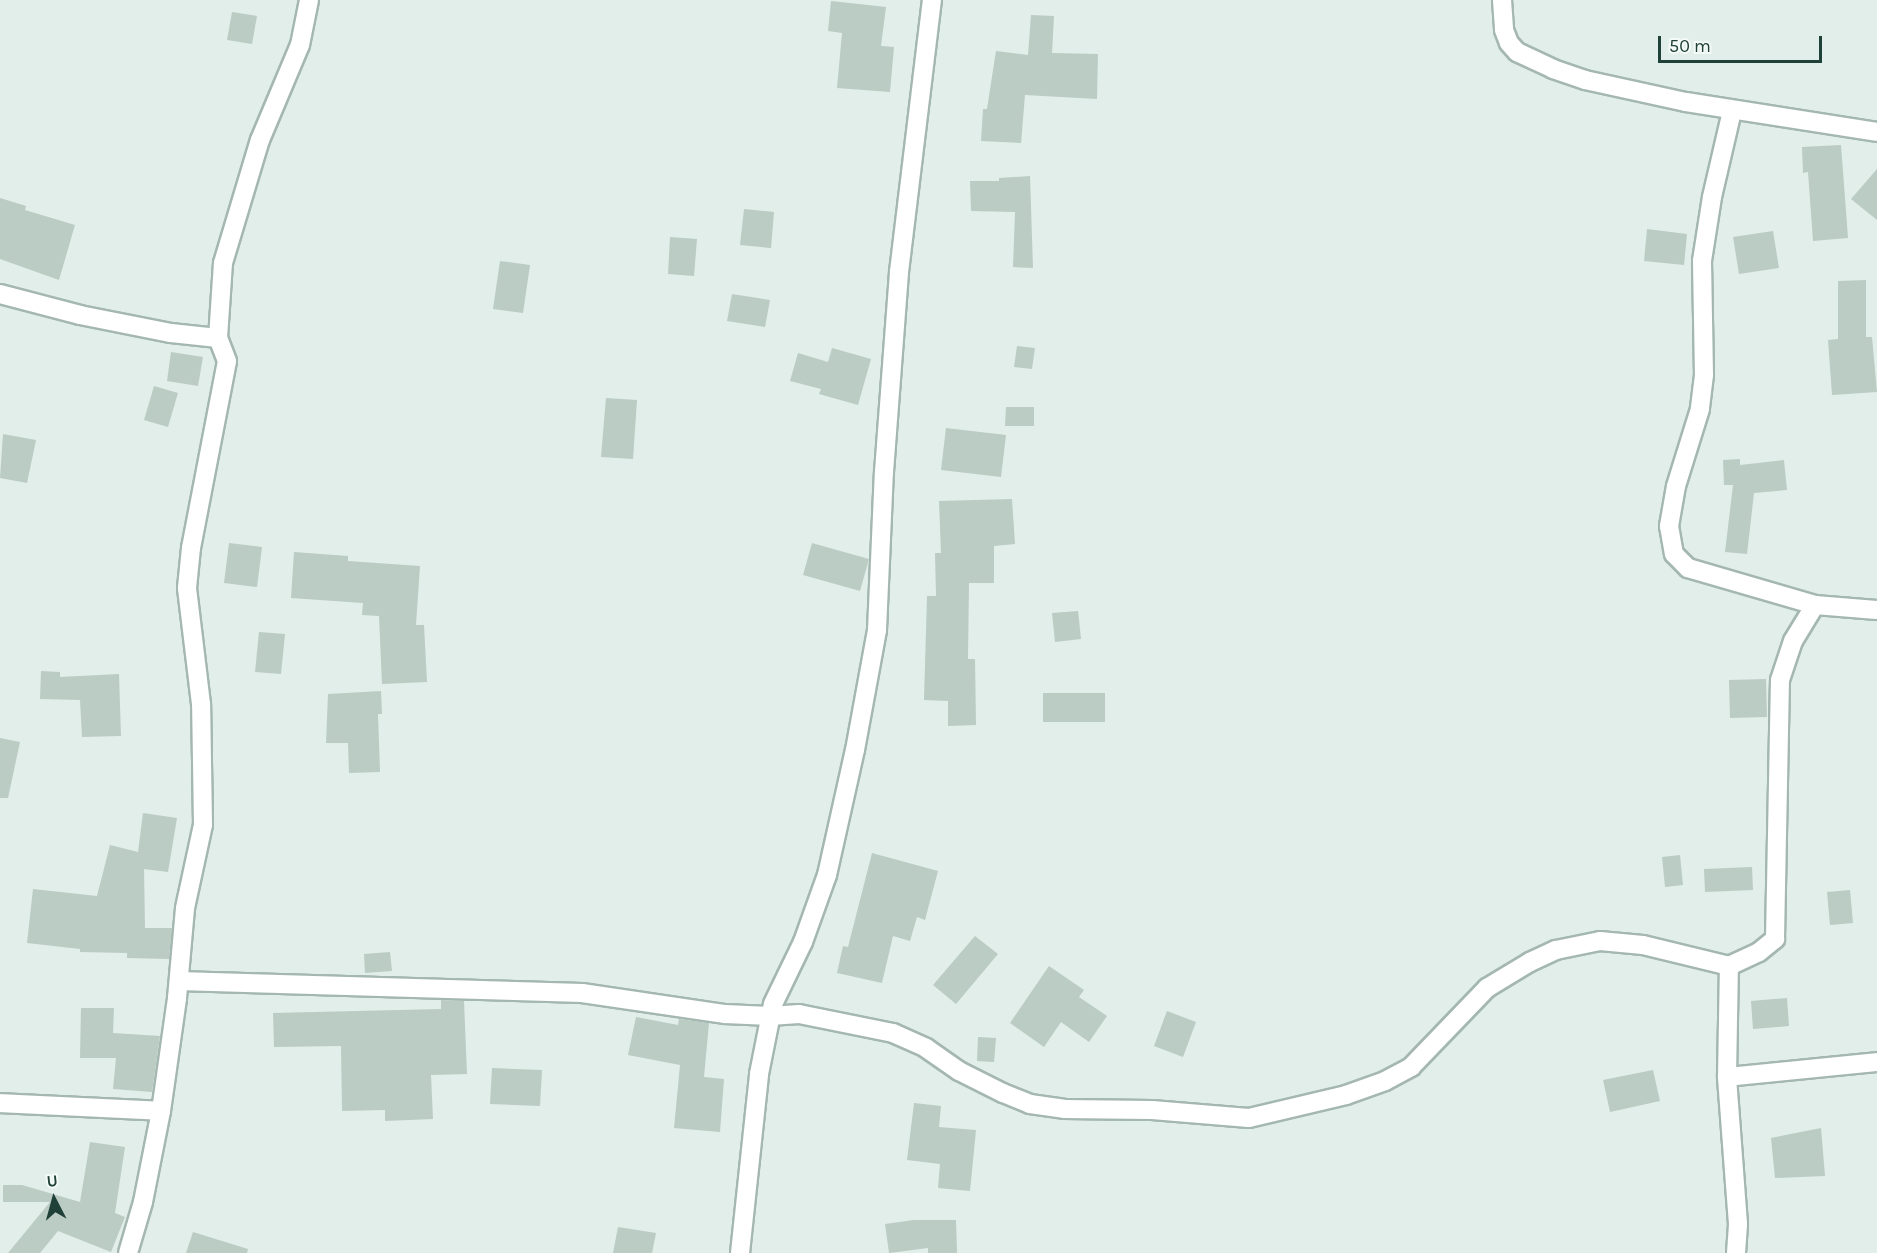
<!DOCTYPE html>
<html>
<head>
<meta charset="utf-8">
<style>
	body { margin:0 }
	#map { position:relative; width:1877px; height:1253px; overflow:hidden; background:#e2eee9; font-family:Karla,sans-serif }
	div>[style] { position:absolute }
	[style*='--x'] { left:calc(var(--x)*1px); top:calc(var(--y)*1px); width:calc(var(--w)*1px); rotate:calc(var(--a)*1deg) }
	.building>* { inset:0; background:#baccc4 }
	.roads { filter:drop-shadow(2px 0 #a4b7b0) drop-shadow(-2px 0 #a4b7b0) drop-shadow(0 2px #a4b7b0) drop-shadow(0 -2px #a4b7b0) }
	.street>* { height:18px; margin:-9px; padding:0 9px; transform-origin:9px; border-radius:9px; background:#fff }
	span { translate:-50% -50%; white-space:nowrap; text-align:center; line-height:1.15; -webkit-text-stroke:4.5px #f3faf7; paint-order:stroke }
	.north { position:absolute; left:24px; top:1169px; width:60px; height:60px; -webkit-text-stroke:4px #f3faf7; paint-order:stroke; rotate:354deg; font-size:16px; font-weight:700; line-height:24px; text-align:center; color:#204138 }
	.north::after { content:''; display:block; margin:auto; width:21px; height:27px; background:#204138; clip-path:polygon(50% 0,100% 100%,50% 72%,0 100%) }
	.scale { position:absolute; left:1658px; top:36px; width:164px; height:27px; box-sizing:border-box; border:3px solid #204138; border-top:0; padding-left:8px; font-size:18px; line-height:21px; white-space:nowrap; color:#204138; -webkit-text-stroke:4px #f3faf7; paint-order:stroke }
</style>
</head>
<body>
<div id="map">
	<div class="building">
		<div style="clip-path:polygon(831px 1px,886px 7px,881px 46px,894px 47px,890px 92px,837px 88px,842px 33px,828px 31px)"></div>
		<div style="clip-path:polygon(232px 12px,257px 16px,252px 44px,227px 40px)"></div>
		<div style="clip-path:polygon(1031px 15px,1054px 16px,1052px 53px,1098px 54px,1097px 99px,1025px 95px,1021px 143px,981px 141px,983px 109px,987px 109px,996px 51px,1028px 55px)"></div>
		<div style="clip-path:polygon(1841px 145px,1848px 238px,1813px 241px,1808px 172px,1803px 173px,1802px 147px)"></div>
		<div style="clip-path:polygon(1877px 169px,1877px 220px,1851px 199px)"></div>
		<div style="clip-path:polygon(1030px 176px,1033px 268px,1013px 267px,1015px 212px,971px 211px,970px 181px,999px 181px,999px 178px)"></div>
		<div style="clip-path:polygon(0 198px,26px 206px,25px 210px,75px 225px,59px 280px,0 259px)"></div>
		<div style="clip-path:polygon(744px 209px,774px 212px,771px 248px,740px 245px)"></div>
		<div style="clip-path:polygon(1647px 229px,1687px 234px,1684px 265px,1644px 261px)"></div>
		<div style="clip-path:polygon(1773px 231px,1779px 268px,1739px 274px,1733px 237px)"></div>
		<div style="clip-path:polygon(670px 237px,697px 239px,694px 276px,668px 274px)"></div>
		<div style="clip-path:polygon(500px 261px,530px 265px,523px 313px,493px 309px)"></div>
		<div style="clip-path:polygon(1866px 280px,1866px 337px,1872px 337px,1877px 392px,1832px 395px,1828px 340px,1838px 339px,1838px 281px)"></div>
		<div style="clip-path:polygon(732px 294px,770px 300px,765px 327px,727px 321px)"></div>
		<div style="clip-path:polygon(1017px 346px,1035px 348px,1032px 369px,1014px 367px)"></div>
		<div style="clip-path:polygon(832px 348px,871px 359px,858px 405px,819px 394px,821px 389px,790px 381px,798px 353px,828px 362px)"></div>
		<div style="clip-path:polygon(171px 352px,203px 357px,198px 386px,167px 381px)"></div>
		<div style="clip-path:polygon(154px 386px,178px 393px,168px 427px,144px 420px)"></div>
		<div style="clip-path:polygon(606px 398px,637px 400px,633px 459px,601px 457px)"></div>
		<div style="clip-path:polygon(1006px 407px,1034px 407px,1034px 426px,1005px 426px)"></div>
		<div style="clip-path:polygon(946px 428px,1006px 435px,1001px 477px,941px 470px)"></div>
		<div style="clip-path:polygon(3px 434px,36px 440px,27px 483px,0 478px)"></div>
		<div style="clip-path:polygon(1740px 459px,1740px 465px,1784px 460px,1787px 490px,1754px 493px,1747px 554px,1725px 552px,1733px 485px,1724px 485px,1723px 460px)"></div>
		<div style="clip-path:polygon(1012px 499px,1015px 544px,994px 546px,994px 583px,969px 583px,968px 659px,975px 659px,976px 725px,948px 726px,948px 701px,924px 700px,927px 596px,936px 596px,935px 553px,941px 553px,939px 501px)"></div>
		<div style="clip-path:polygon(229px 543px,262px 547px,257px 587px,224px 583px)"></div>
		<div style="clip-path:polygon(812px 543px,869px 559px,860px 591px,803px 575px)"></div>
		<div style="clip-path:polygon(294px 552px,348px 556px,348px 561px,420px 566px,416px 625px,424px 625px,427px 682px,382px 684px,379px 616px,362px 615px,363px 603px,291px 598px)"></div>
		<div style="clip-path:polygon(1078px 611px,1081px 639px,1055px 642px,1052px 613px)"></div>
		<div style="clip-path:polygon(259px 632px,285px 634px,281px 674px,255px 672px)"></div>
		<div style="clip-path:polygon(41px 671px,60px 672px,60px 677px,119px 674px,121px 736px,82px 737px,80px 700px,40px 699px)"></div>
		<div style="clip-path:polygon(1766px 679px,1767px 717px,1730px 718px,1729px 680px)"></div>
		<div style="clip-path:polygon(381px 691px,382px 714px,378px 714px,380px 772px,349px 773px,348px 743px,326px 743px,328px 694px)"></div>
		<div style="clip-path:polygon(1043px 693px,1105px 693px,1105px 722px,1043px 722px)"></div>
		<div style="clip-path:polygon(0 738px,20px 742px,8px 798px,0 798px)"></div>
		<div style="clip-path:polygon(143px 813px,177px 818px,168px 872px,144px 869px,145px 928px,172px 928px,169px 959px,127px 958px,127px 953px,80px 952px,80px 949px,27px 943px,33px 889px,97px 896px,110px 845px,138px 852px)"></div>
		<div style="clip-path:polygon(872px 853px,938px 871px,925px 920px,917px 917px,910px 941px,893px 936px,882px 983px,837px 973px,843px 946px,848px 947px)"></div>
		<div style="clip-path:polygon(1680px 855px,1683px 885px,1665px 887px,1662px 857px)"></div>
		<div style="clip-path:polygon(1752px 867px,1753px 890px,1705px 892px,1704px 869px)"></div>
		<div style="clip-path:polygon(1850px 890px,1853px 923px,1830px 925px,1827px 892px)"></div>
		<div style="clip-path:polygon(975px 936px,998px 954px,956px 1004px,933px 985px)"></div>
		<div style="clip-path:polygon(390px 952px,392px 971px,365px 973px,364px 954px)"></div>
		<div style="clip-path:polygon(1049px 966px,1084px 990px,1079px 997px,1107px 1016px,1089px 1042px,1061px 1022px,1044px 1047px,1010px 1023px)"></div>
		<div style="clip-path:polygon(1787px 998px,1789px 1026px,1753px 1029px,1751px 1001px)"></div>
		<div style="clip-path:polygon(441px 1000px,464px 1001px,467px 1074px,431px 1075px,433px 1119px,385px 1121px,385px 1110px,342px 1111px,341px 1046px,274px 1047px,273px 1013px,441px 1009px)"></div>
		<div style="clip-path:polygon(81px 1008px,114px 1008px,113px 1033px,160px 1036px,152px 1092px,113px 1089px,116px 1058px,80px 1058px)"></div>
		<div style="clip-path:polygon(1167px 1011px,1196px 1022px,1183px 1057px,1154px 1046px)"></div>
		<div style="clip-path:polygon(636px 1017px,678px 1025px,679px 1019px,709px 1023px,704px 1077px,724px 1079px,720px 1132px,674px 1128px,680px 1065px,628px 1055px)"></div>
		<div style="clip-path:polygon(978px 1037px,996px 1038px,994px 1062px,977px 1061px)"></div>
		<div style="clip-path:polygon(492px 1068px,542px 1070px,540px 1106px,490px 1104px)"></div>
		<div style="clip-path:polygon(1653px 1070px,1660px 1101px,1610px 1112px,1603px 1080px)"></div>
		<div style="clip-path:polygon(914px 1103px,941px 1106px,939px 1127px,976px 1130px,970px 1191px,938px 1188px,940px 1164px,907px 1160px)"></div>
		<div style="clip-path:polygon(1821px 1128px,1825px 1176px,1775px 1178px,1771px 1138px)"></div>
		<div style="clip-path:polygon(90px 1142px,125px 1147px,115px 1213px,125px 1217px,111px 1252px,58px 1231px,40px 1253px,8px 1253px,50px 1202px,3px 1202px,3px 1185px,22px 1185px,80px 1202px)"></div>
		<div style="clip-path:polygon(914px 1220px,956px 1220px,957px 1253px,928px 1253px,928px 1248px,889px 1253px,885px 1224px)"></div>
		<div style="clip-path:polygon(618px 1227px,656px 1233px,652px 1253px,613px 1253px)"></div>
		<div style="clip-path:polygon(193px 1232px,248px 1249px,247px 1253px,186px 1253px)"></div>
	</div>
	<div class="roads">
		<div class="street">
			<div style="--x:1502;--y:0;--w:30;--a:86"></div>
			<div style="--x:1504;--y:30;--w:14;--a:69"></div>
			<div style="--x:1509;--y:43;--w:12;--a:48"></div>
			<div style="--x:1517;--y:52;--w:40;--a:25"></div>
			<div style="--x:1553;--y:69;--w:34;--a:19"></div>
			<div style="--x:1585;--y:80;--w:103;--a:12.3"></div>
			<div style="--x:1686;--y:102;--w:193;--a:8.9"></div>
			<div style="--x:1732;--y:111;--w:88;--a:103.1"></div>
			<div style="--x:1712;--y:197;--w:65;--a:98.9"></div>
			<div style="--x:1702;--y:261;--w:114;--a:89"></div>
			<div style="--x:1704;--y:375;--w:34;--a:97"></div>
			<div style="--x:1700;--y:409;--w:81;--a:107.3"></div>
			<div style="--x:1676;--y:486;--w:41;--a:99.9"></div>
			<div style="--x:1669;--y:526;--w:28;--a:80"></div>
			<div style="--x:1674;--y:554;--w:20;--a:45"></div>
			<div style="--x:1688;--y:568;--w:132;--a:16.2"></div>
			<div style="--x:0;--y:294;--w:83;--a:14.7"></div>
			<div style="--x:80;--y:315;--w:93;--a:11.2"></div>
			<div style="--x:171;--y:333;--w:47;--a:6.1"></div>
			<div style="--x:179;--y:981;--w:403;--a:1.7"></div>
			<div style="--x:582;--y:993;--w:145;--a:8.4"></div>
			<div style="--x:725;--y:1014;--w:45;--a:2.5"></div>
			<div style="--x:770;--y:1016;--w:29;--a:-4"></div>
			<div style="--x:799;--y:1014;--w:96;--a:11.4"></div>
			<div style="--x:893;--y:1033;--w:36;--a:24"></div>
			<div style="--x:926;--y:1048;--w:40;--a:34.9"></div>
			<div style="--x:959;--y:1071;--w:49;--a:26.6"></div>
			<div style="--x:1003;--y:1093;--w:29;--a:22"></div>
			<div style="--x:1030;--y:1104;--w:34;--a:8"></div>
			<div style="--x:1064;--y:1109;--w:88;--a:0.7"></div>
			<div style="--x:1152;--y:1110;--w:97;--a:4.7"></div>
			<div style="--x:1249;--y:1118;--w:100;--a:-13.3"></div>
			<div style="--x:1346;--y:1095;--w:41;--a:-19.7"></div>
			<div style="--x:1385;--y:1081;--w:30;--a:-28"></div>
			<div style="--x:1411;--y:1067;--w:110;--a:-46.1"></div>
			<div style="--x:1487;--y:988;--w:50;--a:-31.2"></div>
			<div style="--x:1530;--y:962;--w:29;--a:-25"></div>
			<div style="--x:1556;--y:950;--w:45;--a:-11.6"></div>
			<div style="--x:1600;--y:941;--w:43;--a:5.3"></div>
			<div style="--x:1643;--y:945;--w:89;--a:13.7"></div>
			<div style="--x:1727;--y:1077;--w:151;--a:-5.7"></div>
			<div style="--x:0;--y:1103;--w:161;--a:2.8"></div>
			<div style="--x:128;--y:1253;--w:53;--a:-73.6"></div>
			<div style="--x:143;--y:1202;--w:93;--a:-78.8"></div>
			<div style="--x:161;--y:1111;--w:114;--a:-81.9"></div>
			<div style="--x:177;--y:998;--w:90;--a:-84.9"></div>
			<div style="--x:185;--y:908;--w:85;--a:-77.8"></div>
			<div style="--x:203;--y:825;--w:121;--a:-90.9"></div>
			<div style="--x:201;--y:704;--w:117;--a:-96.9"></div>
			<div style="--x:187;--y:588;--w:40;--a:-84.3"></div>
			<div style="--x:191;--y:548;--w:190;--a:-79.1"></div>
			<div style="--x:227;--y:361;--w:25;--a:-111"></div>
			<div style="--x:218;--y:338;--w:75;--a:-86.2"></div>
			<div style="--x:223;--y:263;--w:128;--a:-73.3"></div>
			<div style="--x:260;--y:140;--w:103;--a:-67.2"></div>
			<div style="--x:300;--y:45;--w:46;--a:-78.7"></div>
			<div style="--x:740;--y:1253;--w:180;--a:-83.9"></div>
			<div style="--x:759;--y:1074;--w:71;--a:-78.7"></div>
			<div style="--x:773;--y:1004;--w:69;--a:-64.2"></div>
			<div style="--x:803;--y:942;--w:71;--a:-70.3"></div>
			<div style="--x:827;--y:875;--w:128;--a:-77.4"></div>
			<div style="--x:855;--y:750;--w:122;--a:-79.6"></div>
			<div style="--x:877;--y:630;--w:158;--a:-87.5"></div>
			<div style="--x:884;--y:472;--w:201;--a:-85.7"></div>
			<div style="--x:899;--y:272;--w:274;--a:-83.1"></div>
			<div style="--x:1736;--y:1253;--w:29;--a:-86"></div>
			<div style="--x:1738;--y:1224;--w:147;--a:-94.3"></div>
			<div style="--x:1727;--y:1077;--w:111;--a:-89"></div>
			<div style="--x:1729;--y:966;--w:33;--a:-25"></div>
			<div style="--x:1759;--y:952;--w:21;--a:-39"></div>
			<div style="--x:1775;--y:939;--w:259;--a:-88.9"></div>
			<div style="--x:1780;--y:680;--w:41;--a:-71.6"></div>
			<div style="--x:1793;--y:641;--w:42;--a:-58.6"></div>
			<div style="--x:1815;--y:605;--w:62;--a:4.6"></div>
		</div>
	</div>
	<div class="north">U</div>
	<div class="scale">50 m</div>
</div>
</body>
</html>
